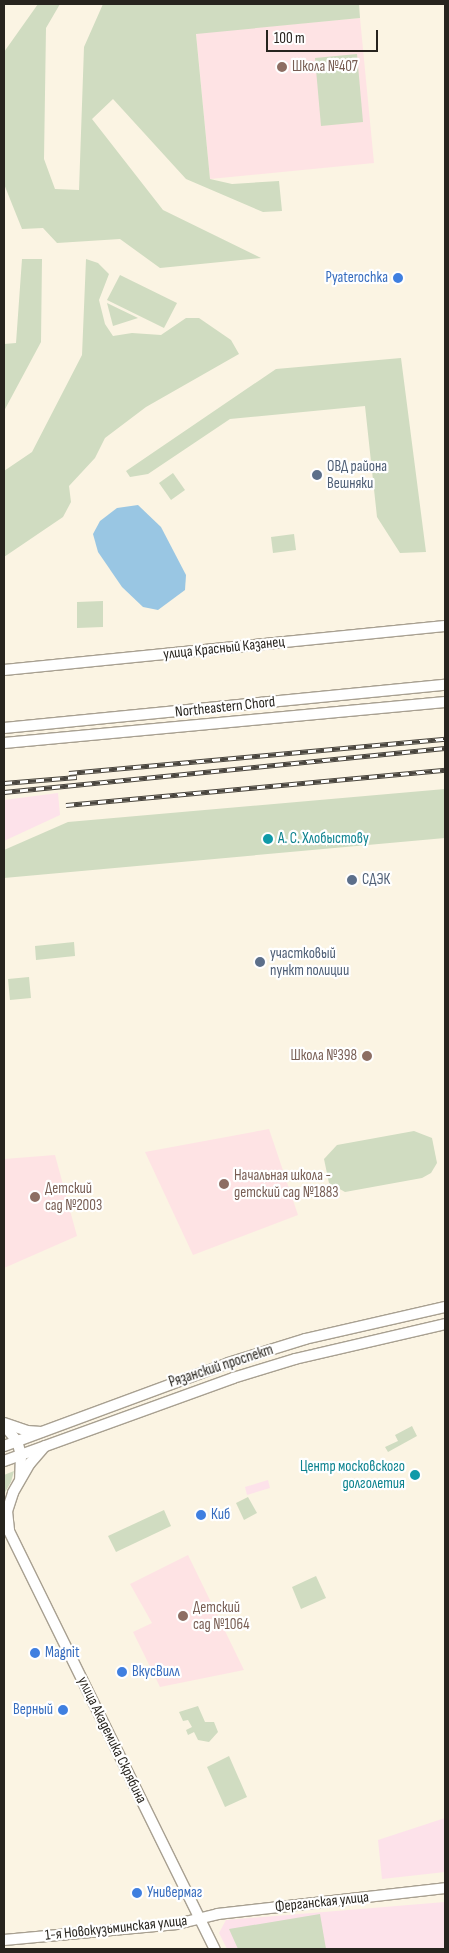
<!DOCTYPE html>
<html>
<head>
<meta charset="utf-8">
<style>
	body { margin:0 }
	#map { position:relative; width:449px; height:1953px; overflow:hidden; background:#fbf4e3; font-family:"Sofia Sans Condensed",sans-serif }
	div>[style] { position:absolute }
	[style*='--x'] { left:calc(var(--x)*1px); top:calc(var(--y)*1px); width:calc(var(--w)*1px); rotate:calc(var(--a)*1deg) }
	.industrial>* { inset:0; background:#fde2ea }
	.education>* { inset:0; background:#fee3e4 }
	.green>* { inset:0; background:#d0dcc1 }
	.water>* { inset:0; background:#99c6e3 }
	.roads { filter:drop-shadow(1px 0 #a8a091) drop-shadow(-1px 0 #a8a091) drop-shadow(0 1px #a8a091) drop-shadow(0 -1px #a8a091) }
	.secondary>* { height:10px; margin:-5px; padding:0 5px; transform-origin:5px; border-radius:5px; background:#fff }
	.primary>* { height:10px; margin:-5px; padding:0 5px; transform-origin:5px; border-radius:5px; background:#fff }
	.rail>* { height:4.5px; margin-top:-2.25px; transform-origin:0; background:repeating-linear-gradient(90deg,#fff 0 8px,#49453e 0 16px); box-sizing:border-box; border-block:1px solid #49453e }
	.dots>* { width:14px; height:14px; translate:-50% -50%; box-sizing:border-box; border:2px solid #fff; border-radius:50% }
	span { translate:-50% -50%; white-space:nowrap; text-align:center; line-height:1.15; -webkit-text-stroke:4.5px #fff; paint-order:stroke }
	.education-label { font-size:15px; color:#785e54 }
	.left { translate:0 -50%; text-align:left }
	.right { translate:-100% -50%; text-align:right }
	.shop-label { font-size:15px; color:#366cbe }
	.service-label { font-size:15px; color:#4e5e75 }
	.street-label { font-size:15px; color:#27241e }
	.culture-label { font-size:15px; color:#0d838f }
	.frame { position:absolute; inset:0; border:5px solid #27241e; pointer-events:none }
	.scale { position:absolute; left:266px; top:30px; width:112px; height:22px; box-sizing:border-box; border:2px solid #27241e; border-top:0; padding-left:6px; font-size:15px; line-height:18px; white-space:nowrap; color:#27241e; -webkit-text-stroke:4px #fff; paint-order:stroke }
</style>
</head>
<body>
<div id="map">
	<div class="industrial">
		<div style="clip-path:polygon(58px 793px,60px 815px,4px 841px,4px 800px)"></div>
		<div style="clip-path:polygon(268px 1480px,270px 1488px,247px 1495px,245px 1487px)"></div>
		<div style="clip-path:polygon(445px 1818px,445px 1872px,382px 1879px,378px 1840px)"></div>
		<div style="clip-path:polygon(445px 1902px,445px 1949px,227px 1949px,219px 1933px,226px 1920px)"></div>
	</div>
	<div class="education">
		<div style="clip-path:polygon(360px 18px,374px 163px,210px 179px,196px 33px)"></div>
		<div style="clip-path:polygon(269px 1129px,298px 1215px,193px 1255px,145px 1152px)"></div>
		<div style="clip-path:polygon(55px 1155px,77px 1236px,4px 1268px,4px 1159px)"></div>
		<div style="clip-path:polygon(188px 1555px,244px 1670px,160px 1687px,133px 1632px,152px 1623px,130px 1584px)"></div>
	</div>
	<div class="green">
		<div style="clip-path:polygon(38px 4px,60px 4px,46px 28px,44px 159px,55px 189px,79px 190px,84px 47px,103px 4px,359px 4px,360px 18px,196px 34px,210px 179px,232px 184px,279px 181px,282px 211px,263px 212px,186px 179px,113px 99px,92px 119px,163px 210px,261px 258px,160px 268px,120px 239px,57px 243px,43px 228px,22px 229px,4px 184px,4px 52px)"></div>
		<div style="clip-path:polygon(357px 54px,363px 122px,321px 126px,315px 58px)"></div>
		<div style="clip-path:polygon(22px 259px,42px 259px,41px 342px,4px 411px,4px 344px,16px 343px)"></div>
		<div style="clip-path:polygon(86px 259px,98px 263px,109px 274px,99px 300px,105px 324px,113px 336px,132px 333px,161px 335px,186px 318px,199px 318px,231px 340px,239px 354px,146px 407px,105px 438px,95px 458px,69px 486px,71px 502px,63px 517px,4px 557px,4px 471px,32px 452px,82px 355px)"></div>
		<div style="clip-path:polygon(120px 275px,177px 303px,164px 328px,107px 300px)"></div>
		<div style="clip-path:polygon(107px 303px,138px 318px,113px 326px)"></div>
		<div style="clip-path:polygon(401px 358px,426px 552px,400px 553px,377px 517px,365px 406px,230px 419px,148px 474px,130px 477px,126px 471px,276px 369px)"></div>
		<div style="clip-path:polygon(173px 473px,185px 490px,171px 500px,159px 483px)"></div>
		<div style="clip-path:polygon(294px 534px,296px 550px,273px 553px,271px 537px)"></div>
		<div style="clip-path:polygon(103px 601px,103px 627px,77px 628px,77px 602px)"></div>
		<div style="clip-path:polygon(445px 789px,445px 838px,4px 878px,4px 850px,68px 822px)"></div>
		<div style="clip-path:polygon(74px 942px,75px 956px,36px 960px,35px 946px)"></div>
		<div style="clip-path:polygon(29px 977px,31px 998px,10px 1000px,8px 979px)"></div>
		<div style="clip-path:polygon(414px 1131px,432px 1138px,437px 1163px,431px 1173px,422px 1178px,345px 1192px,329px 1183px,324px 1159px,337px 1145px)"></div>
		<div style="clip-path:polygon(412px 1426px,417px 1436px,388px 1452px,385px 1447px,398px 1441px,395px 1435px)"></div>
		<div style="clip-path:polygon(14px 1471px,11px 1482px,4px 1494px,4px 1475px)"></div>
		<div style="clip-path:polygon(248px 1497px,257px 1513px,244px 1520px,236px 1503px)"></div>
		<div style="clip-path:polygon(164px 1510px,171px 1526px,116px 1552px,108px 1536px)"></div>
		<div style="clip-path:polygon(316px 1576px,326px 1598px,301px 1609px,292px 1587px)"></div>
		<div style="clip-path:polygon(198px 1706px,205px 1722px,214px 1722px,218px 1732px,209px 1742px,198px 1740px,194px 1732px,188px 1735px,186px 1730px,192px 1727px,188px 1720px,183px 1721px,179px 1712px)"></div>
		<div style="clip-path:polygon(229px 1756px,247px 1797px,225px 1807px,207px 1767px)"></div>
		<div style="clip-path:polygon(320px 1914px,326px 1949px,238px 1949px,229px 1929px)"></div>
	</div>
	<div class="water">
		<div style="clip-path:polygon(138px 505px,161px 527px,186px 575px,185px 590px,158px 610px,143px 607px,122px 587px,98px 552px,93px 534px,100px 521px,117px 508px)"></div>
	</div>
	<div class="roads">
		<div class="secondary">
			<div style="--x:4;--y:670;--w:443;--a:-5.7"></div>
			<div style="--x:4;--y:1423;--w:24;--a:19"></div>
			<div style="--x:27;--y:1431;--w:14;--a:4"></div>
			<div style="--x:4;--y:1425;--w:21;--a:51"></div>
			<div style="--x:17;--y:1441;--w:15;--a:74"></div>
			<div style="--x:21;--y:1455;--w:23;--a:92"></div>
			<div style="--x:45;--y:1446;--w:23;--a:131"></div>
			<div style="--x:30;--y:1463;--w:34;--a:120"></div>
			<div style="--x:13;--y:1493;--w:19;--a:108"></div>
			<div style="--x:7;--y:1511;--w:20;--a:84"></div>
			<div style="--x:9;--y:1531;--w:466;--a:63.8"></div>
			<div style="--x:4;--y:1940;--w:174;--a:-5.3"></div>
			<div style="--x:177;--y:1924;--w:42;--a:-13.7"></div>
			<div style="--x:218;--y:1914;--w:228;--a:-6.5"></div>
		</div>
		<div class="primary">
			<div style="--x:4;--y:728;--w:443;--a:-5.6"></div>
			<div style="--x:4;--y:743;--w:443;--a:-5.3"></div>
			<div style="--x:4;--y:1446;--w:239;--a:-20.3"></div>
			<div style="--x:228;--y:1363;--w:81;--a:-17.3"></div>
			<div style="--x:305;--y:1339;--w:144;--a:-12.9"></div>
			<div style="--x:4;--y:1461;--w:244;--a:-19.9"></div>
			<div style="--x:233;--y:1378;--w:65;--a:-17"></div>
			<div style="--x:295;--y:1359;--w:154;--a:-13.1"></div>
		</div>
	</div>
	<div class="rail">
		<div style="--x:69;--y:773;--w:378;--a:-5.2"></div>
		<div style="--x:4;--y:783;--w:73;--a:-4.7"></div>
		<div style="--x:4;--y:792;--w:443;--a:-5.7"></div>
		<div style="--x:66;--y:805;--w:381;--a:-5.3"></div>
	</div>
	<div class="dots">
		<div style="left:282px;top:67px;background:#8d6e63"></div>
		<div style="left:398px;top:278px;background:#3f7fe0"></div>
		<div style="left:317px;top:475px;background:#5c6f8a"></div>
		<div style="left:268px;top:839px;background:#0f9aa8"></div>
		<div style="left:352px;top:880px;background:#5c6f8a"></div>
		<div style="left:260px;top:962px;background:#5c6f8a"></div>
		<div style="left:367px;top:1056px;background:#8d6e63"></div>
		<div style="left:224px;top:1184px;background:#8d6e63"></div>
		<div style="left:35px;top:1197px;background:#8d6e63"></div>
		<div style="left:415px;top:1475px;background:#0f9aa8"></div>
		<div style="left:201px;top:1515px;background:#3f7fe0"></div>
		<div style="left:183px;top:1616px;background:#8d6e63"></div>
		<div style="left:35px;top:1653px;background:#3f7fe0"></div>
		<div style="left:122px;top:1672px;background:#3f7fe0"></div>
		<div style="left:63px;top:1710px;background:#3f7fe0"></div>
		<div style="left:137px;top:1893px;background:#3f7fe0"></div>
	</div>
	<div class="education-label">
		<span class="left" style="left:292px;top:67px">Школа №407</span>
		<span class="right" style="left:357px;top:1056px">Школа №398</span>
		<span class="left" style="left:234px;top:1184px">Начальная школа -<br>детский сад №1883</span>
		<span class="left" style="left:45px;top:1197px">Детский<br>сад №2003</span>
		<span class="left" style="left:193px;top:1616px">Детский<br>сад №1064</span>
	</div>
	<div class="shop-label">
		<span class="right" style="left:388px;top:278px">Pyaterochka</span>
		<span class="left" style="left:211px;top:1515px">Киб</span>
		<span class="left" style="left:45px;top:1653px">Magnit</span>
		<span class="left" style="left:132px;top:1672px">ВкусВилл</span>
		<span class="right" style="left:53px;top:1710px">Верный</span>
		<span class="left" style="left:147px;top:1893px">Универмаг</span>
	</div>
	<div class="service-label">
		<span class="left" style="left:327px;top:475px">ОВД района<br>Вешняки</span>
		<span class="left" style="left:362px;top:880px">СДЭК</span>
		<span class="left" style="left:270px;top:962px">участковый<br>пункт полиции</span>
	</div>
	<div class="street-label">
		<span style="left:224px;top:648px;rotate:-6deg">улица Красный Казанец</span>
		<span style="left:225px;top:707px;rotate:-6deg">Northeastern Chord</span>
		<span style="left:221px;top:1366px;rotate:-18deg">Рязанский проспект</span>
		<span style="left:112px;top:1740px;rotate:64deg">улица Академика Скрябина</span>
		<span style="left:322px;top:1902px;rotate:-6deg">Ферганская улица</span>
		<span style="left:116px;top:1928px;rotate:-6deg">1-я Новокузьминская улица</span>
	</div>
	<div class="culture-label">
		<span class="left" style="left:278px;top:839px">А. С. Хлобыстову</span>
		<span class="right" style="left:405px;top:1475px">Центр московского<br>долголетия</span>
	</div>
	<div class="frame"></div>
	<div class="scale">100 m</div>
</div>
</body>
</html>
